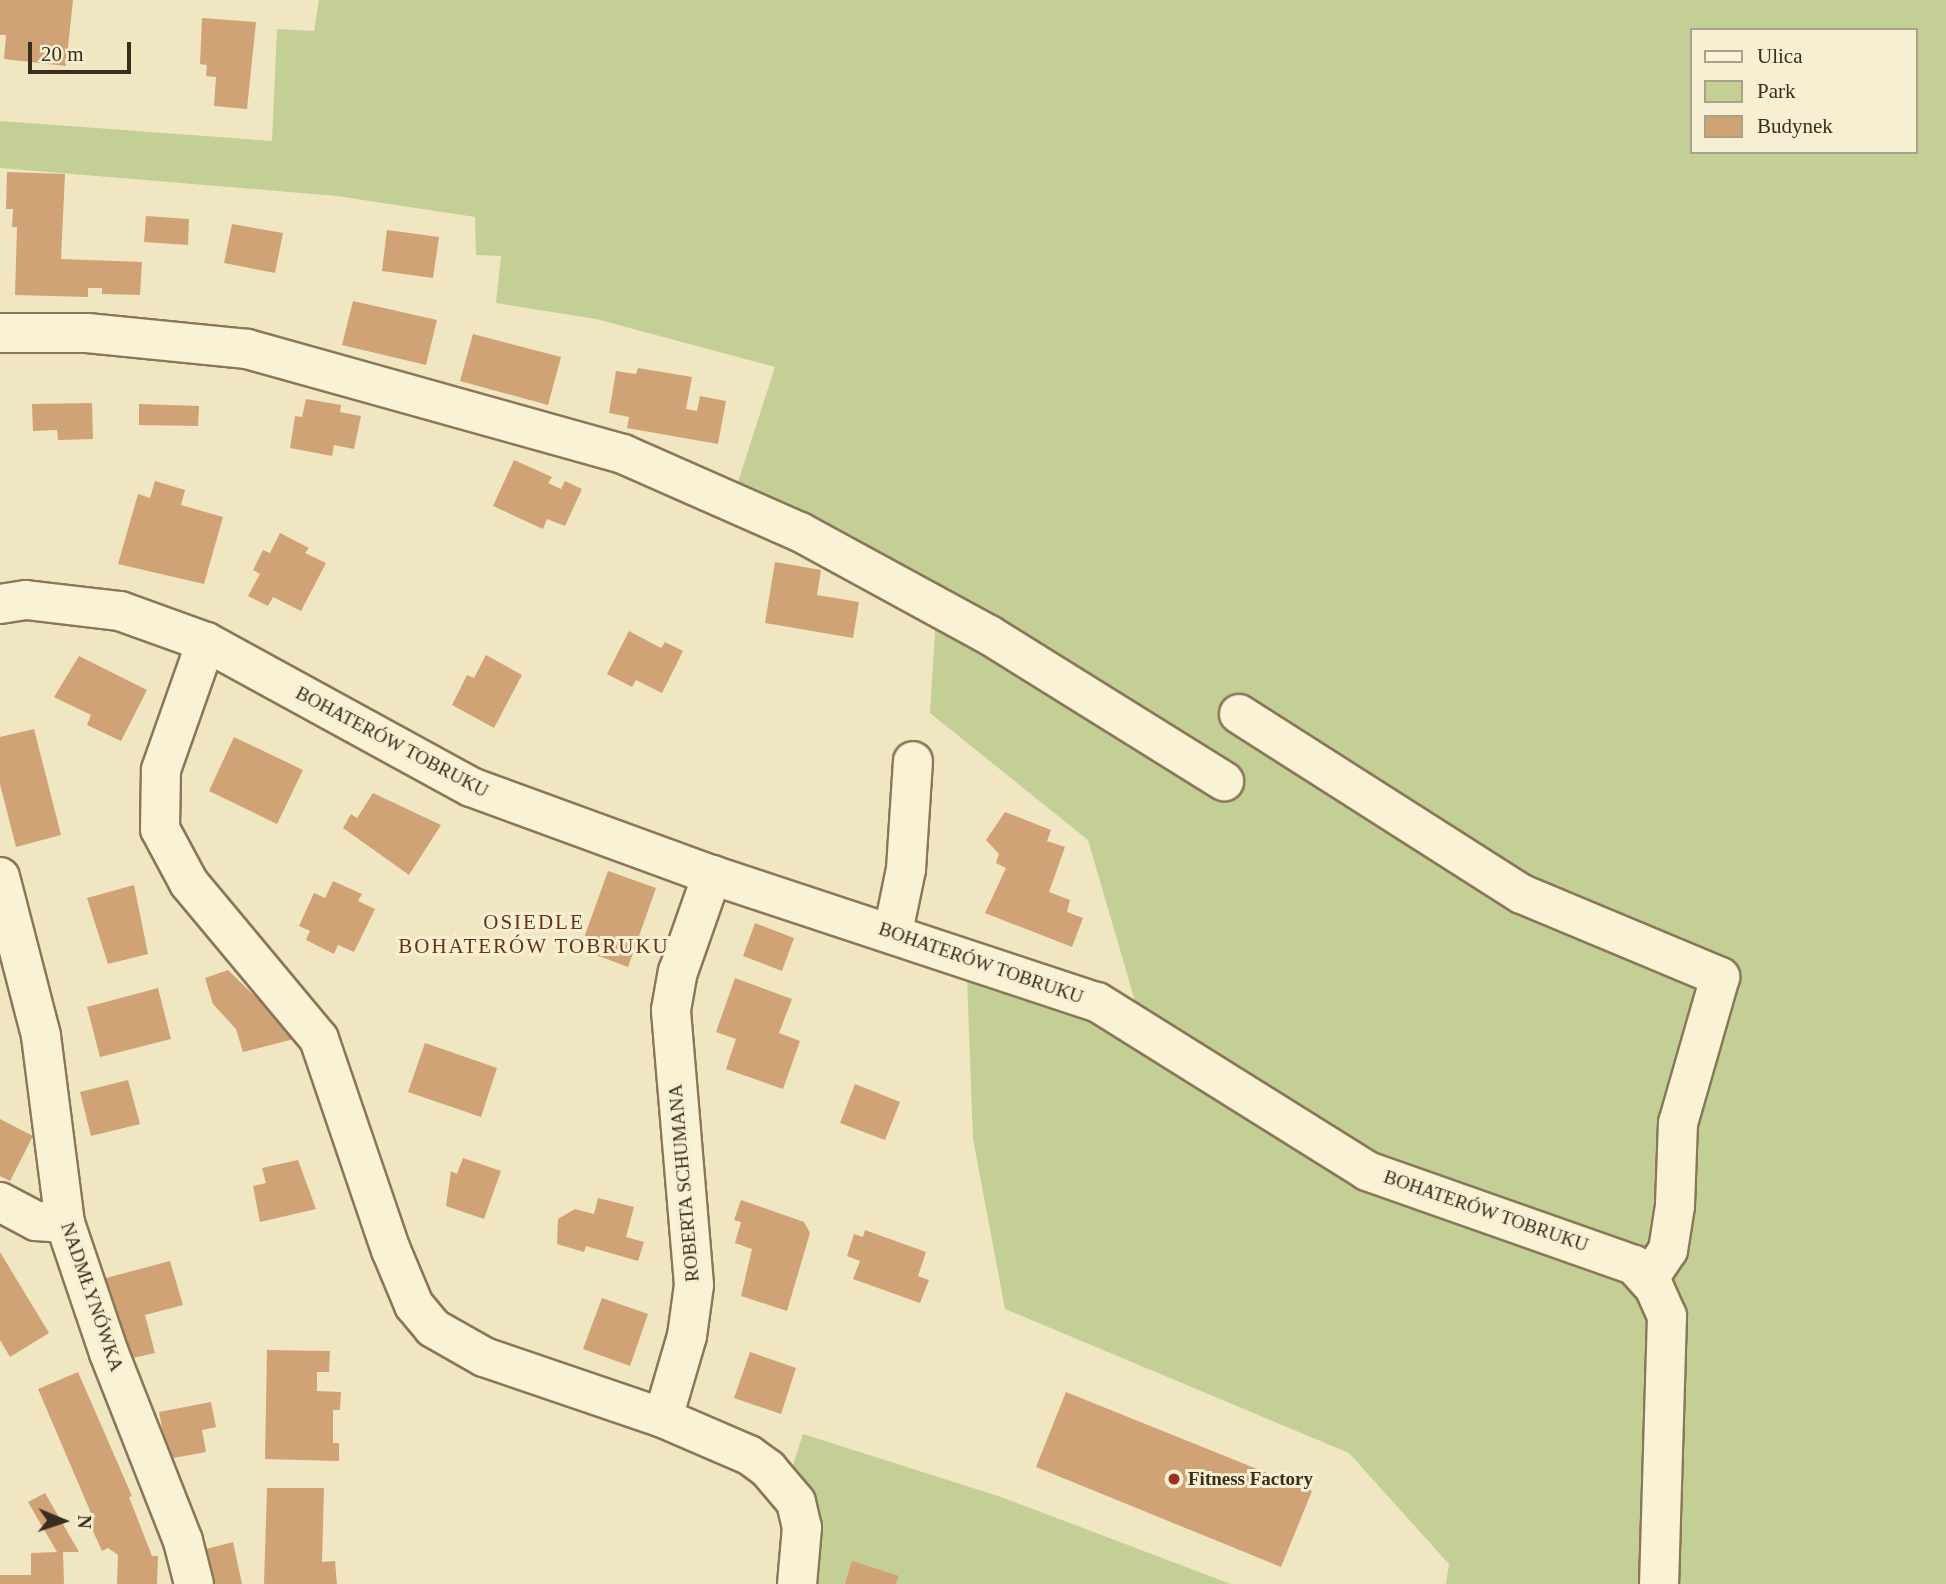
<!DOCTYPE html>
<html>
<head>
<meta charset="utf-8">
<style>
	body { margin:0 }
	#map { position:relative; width:1946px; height:1584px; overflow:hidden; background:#f0e6c2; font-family:Georgia,serif }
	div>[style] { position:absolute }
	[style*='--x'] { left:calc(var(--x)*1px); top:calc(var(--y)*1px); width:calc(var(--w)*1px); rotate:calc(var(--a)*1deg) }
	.green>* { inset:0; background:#c3cf95 }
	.building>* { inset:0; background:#d0a376 }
	.roads { filter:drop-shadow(2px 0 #8b7758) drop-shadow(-2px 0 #8b7758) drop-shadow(0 2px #8b7758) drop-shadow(0 -2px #8b7758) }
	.minor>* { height:38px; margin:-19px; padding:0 19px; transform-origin:19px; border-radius:19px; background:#faf2d5 }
	.dots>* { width:19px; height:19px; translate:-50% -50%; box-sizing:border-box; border:4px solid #f7efd2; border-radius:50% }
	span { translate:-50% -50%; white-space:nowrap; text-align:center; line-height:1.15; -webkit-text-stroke:6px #f7efd2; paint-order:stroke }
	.street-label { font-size:19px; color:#3a2d1d }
	.poi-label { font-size:19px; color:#3a2d1d; font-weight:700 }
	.left { translate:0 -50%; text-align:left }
	.neighbourhood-label { font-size:21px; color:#68311a; letter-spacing:2px }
	.legend { position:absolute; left:1690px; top:28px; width:228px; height:126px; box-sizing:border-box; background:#f7efd2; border:2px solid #aba18a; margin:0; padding:9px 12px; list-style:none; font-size:21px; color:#3a2d1d }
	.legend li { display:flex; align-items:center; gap:14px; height:35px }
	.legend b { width:35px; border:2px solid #aba18a }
	.north { position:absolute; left:28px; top:1486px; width:70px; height:70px; -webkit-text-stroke:5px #f7efd2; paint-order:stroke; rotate:92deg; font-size:19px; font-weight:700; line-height:28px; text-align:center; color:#3a2d1d }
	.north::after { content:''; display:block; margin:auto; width:24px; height:32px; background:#3a2d1d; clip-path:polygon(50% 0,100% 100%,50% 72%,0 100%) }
	.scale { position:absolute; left:28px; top:42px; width:103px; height:32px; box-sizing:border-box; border:4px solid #3a2d1d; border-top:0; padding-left:9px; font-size:21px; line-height:24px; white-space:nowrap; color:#3a2d1d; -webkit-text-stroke:5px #f7efd2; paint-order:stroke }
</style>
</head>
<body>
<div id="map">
	<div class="green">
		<div style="clip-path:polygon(evenodd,319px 0,1946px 0,1946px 1584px,1446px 1584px,1449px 1564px,1349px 1453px,1005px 1309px,973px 1139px,967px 977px,1127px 1023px,1135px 1001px,1088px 840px,930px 713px,938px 584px,736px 488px,775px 367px,596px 319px,496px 303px,501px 256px,476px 255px,475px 217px,337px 196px,0 168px,0 121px,272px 141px,277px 29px,314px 31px,319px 0,1692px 30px,1916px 30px,1916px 152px,1692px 152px,1692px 30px)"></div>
		<div style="clip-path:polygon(803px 1434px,1001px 1497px,1231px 1584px,810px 1584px,811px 1493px,793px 1465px)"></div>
	</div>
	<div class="building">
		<div style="clip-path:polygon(0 0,73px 0,66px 66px,4px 59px,6px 35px,0 35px)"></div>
		<div style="clip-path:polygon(202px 18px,256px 22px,247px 109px,214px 106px,216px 77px,206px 76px,207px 65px,200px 64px)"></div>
		<div style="clip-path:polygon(7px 172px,65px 174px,61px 259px,142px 262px,140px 295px,102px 294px,102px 288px,88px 288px,88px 297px,15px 295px,17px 227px,12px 227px,13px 209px,6px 209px)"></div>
		<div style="clip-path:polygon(146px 216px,189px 219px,188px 245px,144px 242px)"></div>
		<div style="clip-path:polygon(232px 224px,283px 233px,275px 273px,224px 263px)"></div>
		<div style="clip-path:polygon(387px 230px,439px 237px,433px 278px,382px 271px)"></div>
		<div style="clip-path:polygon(353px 301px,437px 320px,426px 365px,342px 345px)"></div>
		<div style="clip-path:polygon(473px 334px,561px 357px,548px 405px,460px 381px)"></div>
		<div style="clip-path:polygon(638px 368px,692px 377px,686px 409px,697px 411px,700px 396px,726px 401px,718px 444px,627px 428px,629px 417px,609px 413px,616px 371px,636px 374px)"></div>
		<div style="clip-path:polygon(306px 399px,341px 405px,340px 412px,361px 416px,354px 449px,334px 445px,332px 456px,290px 448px,295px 416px,302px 417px)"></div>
		<div style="clip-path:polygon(92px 403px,93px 439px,58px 440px,57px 430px,33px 431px,32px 404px)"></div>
		<div style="clip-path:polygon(139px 404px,199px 406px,198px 426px,139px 425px)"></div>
		<div style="clip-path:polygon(514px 460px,552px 477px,548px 483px,561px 489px,565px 481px,582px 489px,565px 526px,547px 519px,543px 529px,493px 506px)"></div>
		<div style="clip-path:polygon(155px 481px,185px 490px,181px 505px,223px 517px,204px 584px,118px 564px,138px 494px,150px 498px)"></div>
		<div style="clip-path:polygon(280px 533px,309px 548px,305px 553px,326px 563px,301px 611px,273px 597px,268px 606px,248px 596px,260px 574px,253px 570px,263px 550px,270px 553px)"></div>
		<div style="clip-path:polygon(775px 562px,821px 570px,817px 595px,859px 602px,853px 638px,765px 623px)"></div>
		<div style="clip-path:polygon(629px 631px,661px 648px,665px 642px,683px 651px,662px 693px,636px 680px,632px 687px,607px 674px)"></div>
		<div style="clip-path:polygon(486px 655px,522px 675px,494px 728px,452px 705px,467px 675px,474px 678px)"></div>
		<div style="clip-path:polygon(79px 656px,147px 690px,121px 741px,87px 725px,91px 715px,54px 697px)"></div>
		<div style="clip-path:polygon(34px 729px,61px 835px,16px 847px,0 784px,0 737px)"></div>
		<div style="clip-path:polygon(234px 737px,303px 770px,277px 824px,209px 791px)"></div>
		<div style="clip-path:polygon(373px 793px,441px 825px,409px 875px,343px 828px,351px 814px,357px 818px)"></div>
		<div style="clip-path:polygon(1005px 812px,1051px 830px,1047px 841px,1065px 847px,1049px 892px,1070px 900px,1067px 912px,1083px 918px,1072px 947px,985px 913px,1006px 868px,996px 863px,999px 854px,986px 840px)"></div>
		<div style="clip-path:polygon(608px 871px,656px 888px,628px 967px,580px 949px)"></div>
		<div style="clip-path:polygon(333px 881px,362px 894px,358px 901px,375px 909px,354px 952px,338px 945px,334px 954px,306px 940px,310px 931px,299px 926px,314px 893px,325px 898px)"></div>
		<div style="clip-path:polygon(134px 885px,148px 954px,108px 964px,87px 898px)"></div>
		<div style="clip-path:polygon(755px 923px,794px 938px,782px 971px,743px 956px)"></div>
		<div style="clip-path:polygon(228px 970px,298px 1038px,243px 1052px,236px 1029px,213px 1004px,205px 978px)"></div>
		<div style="clip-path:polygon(735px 978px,792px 999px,779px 1033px,800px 1041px,783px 1089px,726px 1069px,736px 1039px,716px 1032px)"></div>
		<div style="clip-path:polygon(158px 988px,171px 1039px,100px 1057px,87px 1007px)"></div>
		<div style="clip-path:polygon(425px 1043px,497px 1068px,481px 1117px,408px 1092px)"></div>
		<div style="clip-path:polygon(128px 1080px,140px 1124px,91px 1136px,80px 1092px)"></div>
		<div style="clip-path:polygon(855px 1084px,900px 1102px,885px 1140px,840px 1123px)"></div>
		<div style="clip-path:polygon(0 1119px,33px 1136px,10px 1181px,0 1176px)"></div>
		<div style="clip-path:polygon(463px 1158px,501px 1171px,484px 1219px,446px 1206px,451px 1171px,457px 1174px)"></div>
		<div style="clip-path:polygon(298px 1160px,316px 1209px,260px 1222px,253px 1186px,266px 1183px,262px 1168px)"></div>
		<div style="clip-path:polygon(598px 1198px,634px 1207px,626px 1237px,644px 1242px,638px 1261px,586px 1246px,584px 1252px,557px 1244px,558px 1219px,575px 1209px,594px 1214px)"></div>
		<div style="clip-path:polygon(741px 1200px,804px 1222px,810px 1233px,787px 1311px,741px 1296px,752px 1249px,735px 1243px,741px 1222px,734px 1220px)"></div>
		<div style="clip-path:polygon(865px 1230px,926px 1252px,918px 1276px,929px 1280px,920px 1303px,853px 1279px,860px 1261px,847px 1256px,854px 1234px,863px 1237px)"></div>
		<div style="clip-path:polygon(0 1252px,49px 1333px,10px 1357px,0 1340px)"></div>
		<div style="clip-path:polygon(170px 1261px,183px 1305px,145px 1315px,155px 1353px,133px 1358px,106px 1278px)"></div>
		<div style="clip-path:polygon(602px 1298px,648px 1314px,630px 1366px,583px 1349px)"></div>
		<div style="clip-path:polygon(267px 1350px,330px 1351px,329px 1372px,317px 1372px,317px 1391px,341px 1392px,340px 1410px,333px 1410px,333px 1443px,339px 1443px,339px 1461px,265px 1459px)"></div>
		<div style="clip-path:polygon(750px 1352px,796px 1368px,781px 1414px,734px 1398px)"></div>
		<div style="clip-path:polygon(78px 1372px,132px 1496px,129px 1497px,152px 1556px,158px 1556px,157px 1584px,117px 1584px,118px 1555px,108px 1548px,102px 1551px,86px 1516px,91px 1513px,38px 1389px)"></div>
		<div style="clip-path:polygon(1066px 1392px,1312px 1491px,1281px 1567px,1036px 1467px)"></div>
		<div style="clip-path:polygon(211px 1402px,216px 1427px,202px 1430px,206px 1452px,168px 1459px,159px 1412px)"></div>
		<div style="clip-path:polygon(267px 1488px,324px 1488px,322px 1562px,335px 1561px,337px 1584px,264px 1584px)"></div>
		<div style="clip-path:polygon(45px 1493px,79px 1552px,63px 1552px,64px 1584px,0 1584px,0 1575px,31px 1575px,31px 1553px,57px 1552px,28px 1502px)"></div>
		<div style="clip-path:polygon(233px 1542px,242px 1584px,214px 1584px,206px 1549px)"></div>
		<div style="clip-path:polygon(852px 1561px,899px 1576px,896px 1584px,845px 1584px)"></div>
	</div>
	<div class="roads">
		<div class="minor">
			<div style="--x:0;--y:333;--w:87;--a:0"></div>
			<div style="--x:87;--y:333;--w:161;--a:5.7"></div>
			<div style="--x:247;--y:349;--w:390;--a:15.6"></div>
			<div style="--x:623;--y:454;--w:193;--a:23.8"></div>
			<div style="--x:800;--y:532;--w:215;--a:28.6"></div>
			<div style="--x:989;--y:635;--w:277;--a:31.9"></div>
			<div style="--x:0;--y:604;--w:26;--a:-9"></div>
			<div style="--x:26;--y:600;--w:95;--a:6.7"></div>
			<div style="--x:120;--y:611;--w:91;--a:19.8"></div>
			<div style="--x:206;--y:642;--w:302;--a:28.7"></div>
			<div style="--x:471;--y:787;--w:257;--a:20.1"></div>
			<div style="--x:712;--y:875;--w:405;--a:18.3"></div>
			<div style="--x:1097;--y:1002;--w:319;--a:32"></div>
			<div style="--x:1367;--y:1171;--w:283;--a:19.4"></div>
			<div style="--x:1634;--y:1265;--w:30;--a:48"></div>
			<div style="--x:1654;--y:1287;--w:32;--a:66"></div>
			<div style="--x:1667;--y:1316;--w:268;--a:91.7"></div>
			<div style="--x:206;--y:642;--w:136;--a:109.4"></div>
			<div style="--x:161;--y:770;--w:59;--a:91"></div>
			<div style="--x:160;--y:829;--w:61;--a:61.8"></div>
			<div style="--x:189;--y:883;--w:203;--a:50.2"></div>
			<div style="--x:319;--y:1039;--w:223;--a:71.2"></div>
			<div style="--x:391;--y:1250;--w:60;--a:67.3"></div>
			<div style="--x:414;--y:1305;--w:30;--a:50"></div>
			<div style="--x:433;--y:1328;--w:59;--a:29.6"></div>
			<div style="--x:484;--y:1357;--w:189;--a:18.8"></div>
			<div style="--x:663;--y:1418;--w:94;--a:23.3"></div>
			<div style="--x:749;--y:1455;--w:24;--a:36"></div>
			<div style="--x:768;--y:1469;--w:43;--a:49.7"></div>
			<div style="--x:796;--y:1502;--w:26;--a:77"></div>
			<div style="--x:802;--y:1527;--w:57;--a:95"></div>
			<div style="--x:1239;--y:714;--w:335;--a:32.5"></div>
			<div style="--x:1522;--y:894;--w:215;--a:22.7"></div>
			<div style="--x:1720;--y:977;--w:152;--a:106"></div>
			<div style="--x:1678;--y:1123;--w:83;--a:92.1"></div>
			<div style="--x:1675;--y:1206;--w:45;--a:99"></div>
			<div style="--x:1668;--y:1250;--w:36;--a:124"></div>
			<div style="--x:0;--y:877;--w:164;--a:75.5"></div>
			<div style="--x:41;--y:1036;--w:189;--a:82.7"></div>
			<div style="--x:65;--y:1223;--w:137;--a:71.3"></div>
			<div style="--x:109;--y:1353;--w:202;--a:68.5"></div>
			<div style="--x:183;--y:1541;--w:44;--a:75.7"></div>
			<div style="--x:893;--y:932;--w:64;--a:-78.3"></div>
			<div style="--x:906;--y:869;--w:108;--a:-86.3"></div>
			<div style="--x:0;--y:1202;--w:41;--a:27.8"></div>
			<div style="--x:36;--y:1221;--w:29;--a:4"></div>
			<div style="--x:663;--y:1418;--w:85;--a:-73.7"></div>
			<div style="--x:687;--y:1336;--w:51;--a:-82.2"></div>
			<div style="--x:694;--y:1285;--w:276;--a:-94.8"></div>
			<div style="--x:671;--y:1010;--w:39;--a:-80"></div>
			<div style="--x:678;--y:972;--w:103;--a:-70.7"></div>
		</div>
	</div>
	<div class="dots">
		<div style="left:1174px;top:1479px;background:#9d2e25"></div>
	</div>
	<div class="street-label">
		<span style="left:392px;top:742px;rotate:28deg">BOHATERÓW TOBRUKU</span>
		<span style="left:981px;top:963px;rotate:19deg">BOHATERÓW TOBRUKU</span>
		<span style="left:684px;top:1183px;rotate:-95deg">ROBERTA SCHUMANA</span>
		<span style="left:1486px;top:1211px;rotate:19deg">BOHATERÓW TOBRUKU</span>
		<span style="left:92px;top:1297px;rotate:71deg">NADMŁYNÓWKA</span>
	</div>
	<div class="poi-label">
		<span class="left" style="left:1188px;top:1479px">Fitness Factory</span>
	</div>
	<div class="neighbourhood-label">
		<span style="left:534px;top:934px">OSIEDLE<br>BOHATERÓW TOBRUKU</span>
	</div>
	<ul class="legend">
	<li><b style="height:9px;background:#faf2d5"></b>Ulica</li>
	<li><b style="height:19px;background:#c3cf95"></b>Park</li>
	<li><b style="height:19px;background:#d0a376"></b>Budynek</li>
	</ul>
	<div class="north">N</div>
	<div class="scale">20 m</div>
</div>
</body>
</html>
